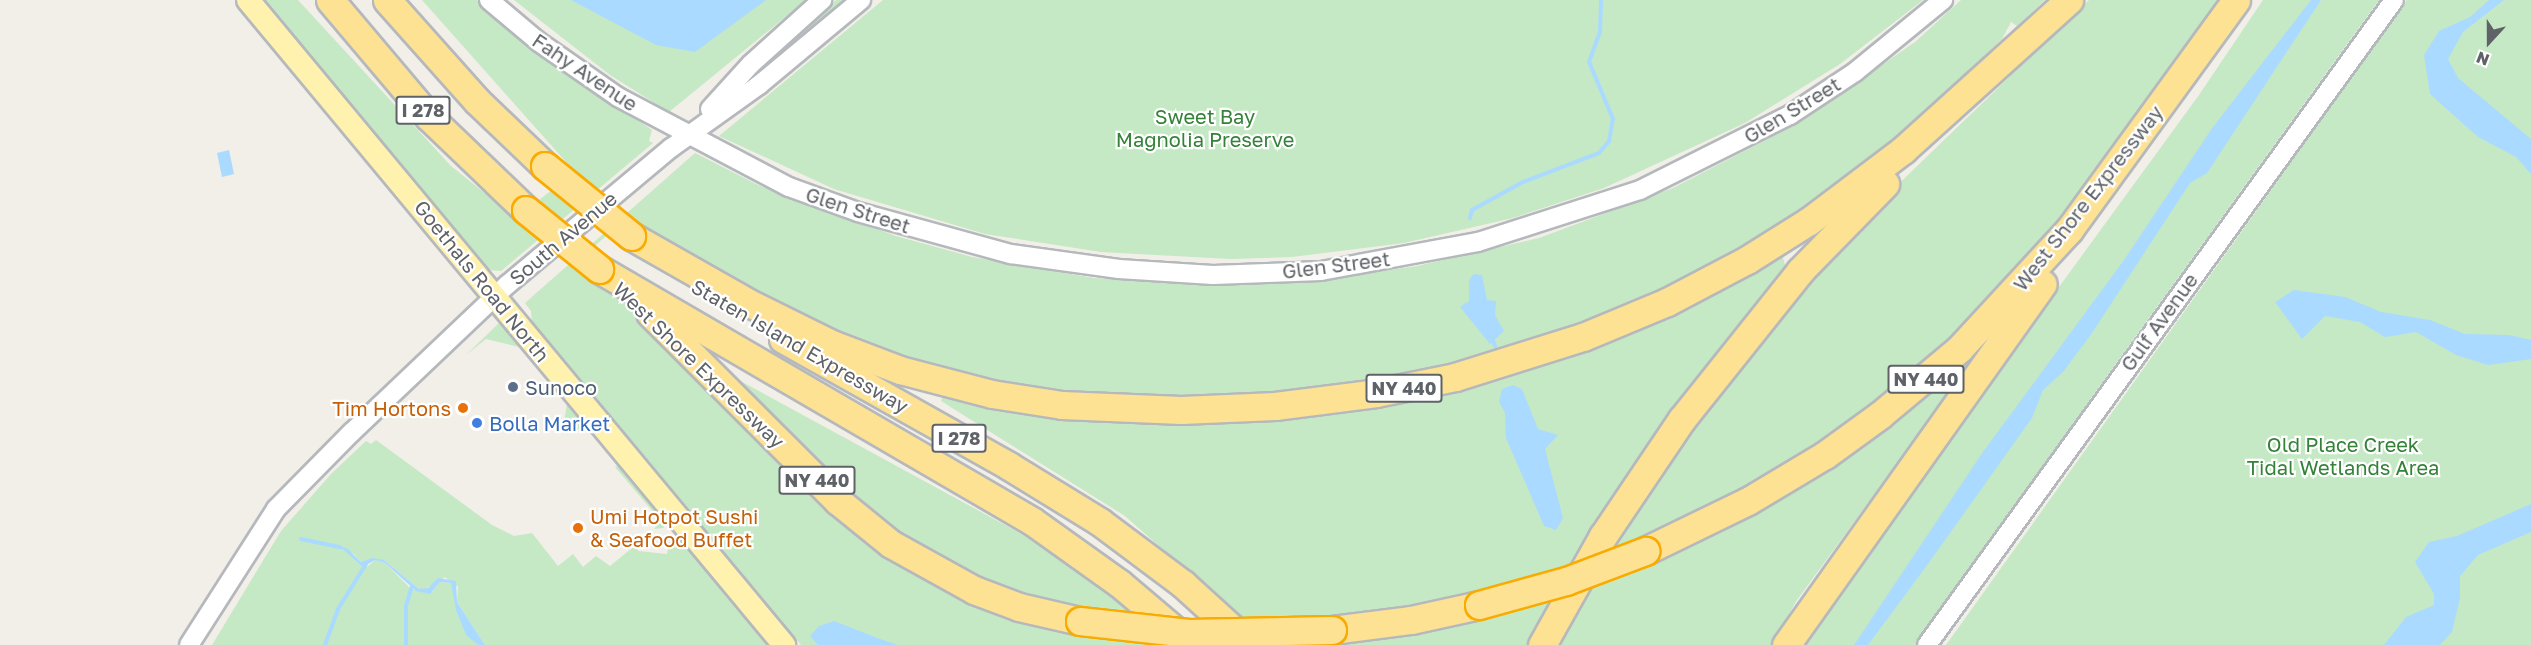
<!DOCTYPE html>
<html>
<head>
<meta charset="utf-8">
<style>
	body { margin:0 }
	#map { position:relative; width:2531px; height:645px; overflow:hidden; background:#f1efe8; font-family:"Golos Text",sans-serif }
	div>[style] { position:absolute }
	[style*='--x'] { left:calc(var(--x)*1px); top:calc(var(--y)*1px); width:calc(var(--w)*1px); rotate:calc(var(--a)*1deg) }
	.green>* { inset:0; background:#c5e8c5 }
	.water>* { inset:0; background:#aadaff }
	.stream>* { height:4px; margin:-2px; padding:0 2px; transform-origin:2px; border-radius:2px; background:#aadaff }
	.roads { filter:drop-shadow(2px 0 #b5b8bc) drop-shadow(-2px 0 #b5b8bc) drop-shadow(0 2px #b5b8bc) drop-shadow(0 -2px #b5b8bc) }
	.minor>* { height:18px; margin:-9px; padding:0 9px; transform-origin:9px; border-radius:9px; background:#fff }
	.major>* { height:22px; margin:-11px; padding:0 11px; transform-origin:11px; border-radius:11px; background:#fff2af }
	.highway>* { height:27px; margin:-13.5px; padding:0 13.5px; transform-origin:13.5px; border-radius:13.5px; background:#fde293 }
	.bridges { filter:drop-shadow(2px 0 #f9ab00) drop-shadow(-2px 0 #f9ab00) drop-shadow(0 2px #f9ab00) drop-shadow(0 -2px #f9ab00) }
	.highway-bridge>* { height:27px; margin:-13.5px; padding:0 13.5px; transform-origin:13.5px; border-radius:13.5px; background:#fde293 }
	.dots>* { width:16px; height:16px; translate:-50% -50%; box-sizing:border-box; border:3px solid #fff; border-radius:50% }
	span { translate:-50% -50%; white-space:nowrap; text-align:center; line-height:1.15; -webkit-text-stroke:4.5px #fff; paint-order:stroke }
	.shield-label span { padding:2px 4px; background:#fff; border:2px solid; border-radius:4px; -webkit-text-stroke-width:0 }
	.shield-label { font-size:18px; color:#5f6368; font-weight:700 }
	.street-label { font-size:20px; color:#5f6368 }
	.park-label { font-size:20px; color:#348238 }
	.service-label { font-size:20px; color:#4e5e75 }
	.left { translate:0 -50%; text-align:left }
	.food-label { font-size:20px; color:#c56008 }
	.right { translate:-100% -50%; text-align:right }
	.shop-label { font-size:20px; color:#366cbe }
	.north { position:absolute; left:2459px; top:12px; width:60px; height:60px; -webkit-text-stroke:4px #fff; paint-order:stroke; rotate:201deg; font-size:16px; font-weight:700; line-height:24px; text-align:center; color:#5f6368 }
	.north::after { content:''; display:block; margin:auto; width:21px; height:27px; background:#5f6368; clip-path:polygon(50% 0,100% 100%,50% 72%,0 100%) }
</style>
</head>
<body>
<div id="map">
	<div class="green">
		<div style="clip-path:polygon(262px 0,298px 0,451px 166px,516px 218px,575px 172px,422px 0,477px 0,532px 48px,652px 130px,649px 141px,653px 143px,501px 271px,488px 270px)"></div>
		<div style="clip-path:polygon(514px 0,806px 0,669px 112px,610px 75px)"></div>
		<div style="clip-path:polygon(836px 0,845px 0,812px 28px,807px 28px)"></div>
		<div style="clip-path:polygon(883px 0,1923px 0,1840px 64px,1745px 123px,1604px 188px,1513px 218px,1404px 243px,1292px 257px,1230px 259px,1101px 252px,985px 234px,834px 189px,719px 136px)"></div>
		<div style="clip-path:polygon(1961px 0,2045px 0,2017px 26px,2011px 22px,2002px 39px,1918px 120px,1752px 247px,1646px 303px,1522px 349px,1376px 379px,1253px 400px,1025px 390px,941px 373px,844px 339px,760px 296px,664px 242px,629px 216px,574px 264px,630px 305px,901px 561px,1171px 645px,801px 645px,532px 322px,531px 311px,525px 303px,695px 153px,758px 185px,896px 236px,972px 257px,1094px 278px,1208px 284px,1315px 280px,1417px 266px,1539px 238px,1673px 188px,1797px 124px,1915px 42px)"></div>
		<div style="clip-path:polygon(2089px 0,2226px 0,2025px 269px,1788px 490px,2007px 313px,1797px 600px,1771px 645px,1551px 645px,1636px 497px,1825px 255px)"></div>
		<div style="clip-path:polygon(2263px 0,2379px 0,2091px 398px,1920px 645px,1798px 645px,2199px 95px)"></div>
		<div style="clip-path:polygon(2407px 0,2531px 0,2531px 645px,1946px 645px)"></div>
		<div style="clip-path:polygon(1783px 257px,1786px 269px,1675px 410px,1595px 522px,1529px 645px,1271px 645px,1125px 516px,941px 401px,944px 393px,1078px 413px,1217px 422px,1385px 408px,1514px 374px,1626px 330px)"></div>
		<div style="clip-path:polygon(499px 323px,519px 347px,486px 339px,466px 355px)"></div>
		<div style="clip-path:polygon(735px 378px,1049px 549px,1147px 621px,1022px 598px,907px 544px,834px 485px)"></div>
		<div style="clip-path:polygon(567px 404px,584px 425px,575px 432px,564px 422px)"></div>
		<div style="clip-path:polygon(376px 440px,492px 525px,514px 536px,532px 533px,558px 566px,573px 554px,583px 567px,596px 556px,610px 566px,637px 544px,638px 551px,667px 554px,669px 543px,677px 535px,768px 645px,485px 645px,457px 602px,458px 587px,445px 577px,424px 590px,419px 589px,384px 560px,367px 560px,361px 562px,354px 554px,342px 548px,367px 567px,375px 560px,385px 563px,411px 589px,432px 592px,440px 582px,451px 583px,465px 631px,478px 645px,212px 645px,281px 531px,331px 474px,366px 441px,371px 444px)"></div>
		<div style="clip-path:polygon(618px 465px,667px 524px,663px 528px,654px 529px,661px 521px,615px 467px)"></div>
	</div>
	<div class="water">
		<div style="clip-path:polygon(571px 0,766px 0,695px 52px,656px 45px)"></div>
		<div style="clip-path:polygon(2311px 0,2321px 0,2207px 173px,2190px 183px,2092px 333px,2063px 372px,2043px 390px,2032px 418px,1928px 564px,1868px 645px,1854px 645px,1983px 452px,2124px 260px,2213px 127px)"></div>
		<div style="clip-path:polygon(2489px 0,2504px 0,2463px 32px,2448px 59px,2458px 78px,2531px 139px,2531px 174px,2516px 157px,2478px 137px,2430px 94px,2424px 55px,2439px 31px,2470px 17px)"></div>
		<div style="clip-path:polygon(229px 150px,234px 174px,222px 177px,217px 153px)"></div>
		<div style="clip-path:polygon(1474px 274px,1482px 275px,1487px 300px,1496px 301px,1495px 315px,1504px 331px,1490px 344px,1460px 307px,1469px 301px,1469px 280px)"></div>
		<div style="clip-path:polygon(2294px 290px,2345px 297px,2381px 312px,2430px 320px,2465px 334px,2509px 335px,2531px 340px,2531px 359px,2488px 365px,2456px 355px,2416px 332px,2385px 337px,2360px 322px,2325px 316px,2302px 339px,2275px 302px)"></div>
		<div style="clip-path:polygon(1513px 385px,1522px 389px,1538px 429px,1558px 435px,1545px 449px,1563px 518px,1556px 530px,1544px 526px,1506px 438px,1505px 413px,1499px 402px,1502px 389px)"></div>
		<div style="clip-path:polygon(2531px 504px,2531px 532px,2478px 555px,2460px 576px,2460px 598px,2452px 632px,2440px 645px,2384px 645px,2406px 617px,2434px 605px,2434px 594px,2415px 562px,2429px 542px,2457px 536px)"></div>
		<div style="clip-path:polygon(338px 545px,348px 549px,361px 562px,372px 558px,384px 560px,419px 589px,428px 588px,438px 578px,456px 581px,457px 602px,485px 645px,478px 645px,466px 635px,456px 610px,451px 583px,440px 582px,430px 594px,416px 591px,385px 563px,375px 560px,363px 567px)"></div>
		<div style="clip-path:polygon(834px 621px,880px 639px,898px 645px,818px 645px,810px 636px,819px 626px)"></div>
	</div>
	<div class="stream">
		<div style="--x:1470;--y:218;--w:8;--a:-76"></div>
		<div style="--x:1472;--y:210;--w:58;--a:-28.8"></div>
		<div style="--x:1523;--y:182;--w:81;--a:-20.9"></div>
		<div style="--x:1599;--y:153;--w:16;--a:-50"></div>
		<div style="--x:1609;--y:141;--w:22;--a:-80"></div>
		<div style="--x:1613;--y:119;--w:62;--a:-112.8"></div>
		<div style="--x:1589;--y:62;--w:33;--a:-70"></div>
		<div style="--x:1600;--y:31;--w:31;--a:-88"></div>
		<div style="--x:1492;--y:338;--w:9;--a:69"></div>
		<div style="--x:301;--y:539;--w:40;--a:12"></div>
		<div style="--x:325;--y:645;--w:38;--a:-70"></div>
		<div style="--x:338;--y:609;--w:53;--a:-58.1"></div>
		<div style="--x:406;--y:645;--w:39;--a:-90"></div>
		<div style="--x:406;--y:606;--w:21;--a:-73"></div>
	</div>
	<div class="roads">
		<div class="minor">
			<div style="--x:489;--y:0;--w:65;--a:40"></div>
			<div style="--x:539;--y:42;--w:96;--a:34.8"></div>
			<div style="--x:618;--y:97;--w:193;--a:27.8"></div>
			<div style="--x:789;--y:187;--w:73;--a:19.9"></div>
			<div style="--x:858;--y:212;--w:159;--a:15.4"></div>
			<div style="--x:1011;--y:254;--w:109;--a:7.9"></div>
			<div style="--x:1119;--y:269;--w:94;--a:3.7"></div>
			<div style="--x:1213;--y:275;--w:108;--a:-2.1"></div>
			<div style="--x:1321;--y:271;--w:160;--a:-10.5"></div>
			<div style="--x:1478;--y:242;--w:170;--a:-17.8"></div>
			<div style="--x:1640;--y:190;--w:168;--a:-26.6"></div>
			<div style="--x:1790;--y:115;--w:78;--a:-33.5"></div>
			<div style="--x:1855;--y:72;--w:114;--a:-39.3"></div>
			<div style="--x:710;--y:109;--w:61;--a:-47.7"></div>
			<div style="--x:751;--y:64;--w:96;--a:-42"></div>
			<div style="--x:189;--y:645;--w:161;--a:-57.4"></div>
			<div style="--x:276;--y:509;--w:108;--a:-45.4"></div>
			<div style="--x:352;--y:432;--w:214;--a:-43.5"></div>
			<div style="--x:507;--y:285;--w:214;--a:-39.9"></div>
			<div style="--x:671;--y:148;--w:108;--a:-35.6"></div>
			<div style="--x:759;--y:85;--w:133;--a:-39.8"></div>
			<div style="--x:1927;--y:645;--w:796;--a:-54.09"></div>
		</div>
		<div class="major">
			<div style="--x:248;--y:0;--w:839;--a:50.27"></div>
		</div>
		<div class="highway">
			<div style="--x:330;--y:0;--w:153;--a:49.8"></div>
			<div style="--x:429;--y:117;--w:134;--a:43.8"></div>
			<div style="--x:387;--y:0;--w:135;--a:48.3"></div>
			<div style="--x:477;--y:101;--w:94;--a:43.7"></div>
			<div style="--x:631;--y:236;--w:133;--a:29.6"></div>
			<div style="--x:747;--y:302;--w:97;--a:26.3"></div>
			<div style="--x:834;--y:345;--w:71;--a:20.7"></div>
			<div style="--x:900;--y:370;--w:95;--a:14.6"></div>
			<div style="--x:992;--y:394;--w:71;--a:8.9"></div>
			<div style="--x:1062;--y:405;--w:119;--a:2.4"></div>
			<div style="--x:1181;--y:410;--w:94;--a:-2.4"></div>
			<div style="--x:1275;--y:406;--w:102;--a:-7.3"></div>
			<div style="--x:1376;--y:393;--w:81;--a:-11.4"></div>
			<div style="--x:1455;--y:377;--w:134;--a:-17.4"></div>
			<div style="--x:1583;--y:337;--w:91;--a:-22.6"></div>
			<div style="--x:1667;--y:302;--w:90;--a:-27.7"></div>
			<div style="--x:1747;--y:260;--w:73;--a:-32.2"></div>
			<div style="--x:1809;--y:221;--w:118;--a:-37.1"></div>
			<div style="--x:1903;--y:150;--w:224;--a:-42.1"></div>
			<div style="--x:599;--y:269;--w:501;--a:30.2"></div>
			<div style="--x:1032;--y:521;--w:107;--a:35.5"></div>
			<div style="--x:1119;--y:583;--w:87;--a:40.3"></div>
			<div style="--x:650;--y:313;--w:266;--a:45"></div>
			<div style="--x:838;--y:501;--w:68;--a:39.1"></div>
			<div style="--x:891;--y:544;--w:95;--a:29"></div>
			<div style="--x:974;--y:590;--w:48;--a:20.7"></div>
			<div style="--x:1019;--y:607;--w:63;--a:12.9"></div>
			<div style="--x:783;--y:339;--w:259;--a:29.3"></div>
			<div style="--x:1009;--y:466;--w:107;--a:31.6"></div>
			<div style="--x:1100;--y:522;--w:104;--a:36.8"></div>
			<div style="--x:1183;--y:584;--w:89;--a:42.3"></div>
			<div style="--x:1645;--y:551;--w:114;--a:-25.9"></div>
			<div style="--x:1748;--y:501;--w:90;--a:-30.9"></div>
			<div style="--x:1825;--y:455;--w:68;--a:-36"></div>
			<div style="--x:1880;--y:415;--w:104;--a:-39.9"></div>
			<div style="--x:1960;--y:348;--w:161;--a:-47.3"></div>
			<div style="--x:2069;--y:230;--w:284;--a:-54"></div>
			<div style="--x:1332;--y:630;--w:80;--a:-7.2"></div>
			<div style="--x:1411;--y:620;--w:70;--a:-12.4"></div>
			<div style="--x:1542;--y:645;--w:125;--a:-60.8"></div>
			<div style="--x:1603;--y:536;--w:141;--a:-56"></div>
			<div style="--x:1682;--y:419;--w:189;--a:-51.4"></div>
			<div style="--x:1800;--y:271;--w:122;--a:-45.7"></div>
			<div style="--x:1786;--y:645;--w:443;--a:-54.6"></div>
		</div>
	</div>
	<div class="bridges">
		<div class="highway-bridge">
			<div style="--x:545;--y:166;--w:111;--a:39.1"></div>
			<div style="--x:526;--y:210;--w:94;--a:38.9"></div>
			<div style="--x:1479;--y:605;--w:90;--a:-15.4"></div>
			<div style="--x:1566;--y:581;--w:85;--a:-20.8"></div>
			<div style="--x:1080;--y:621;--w:109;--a:6.3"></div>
			<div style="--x:1188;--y:633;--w:144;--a:-1.2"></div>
		</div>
	</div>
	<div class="dots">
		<div style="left:513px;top:387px;background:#5c6f8a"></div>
		<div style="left:463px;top:408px;background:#e8710a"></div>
		<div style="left:477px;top:423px;background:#3f7fe0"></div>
		<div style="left:578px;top:528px;background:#e8710a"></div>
	</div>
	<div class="shield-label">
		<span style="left:423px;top:110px">I 278</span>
		<span style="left:1926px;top:379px">NY 440</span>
		<span style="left:1404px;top:388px">NY 440</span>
		<span style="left:959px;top:438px">I 278</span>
		<span style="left:817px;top:480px">NY 440</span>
	</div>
	<div class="street-label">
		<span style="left:585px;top:72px;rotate:34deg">Fahy Avenue</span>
		<span style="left:1792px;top:110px;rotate:-31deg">Glen Street</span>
		<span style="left:2088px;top:198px;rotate:-52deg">West Shore Expressway</span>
		<span style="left:858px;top:210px;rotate:18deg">Glen Street</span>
		<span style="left:563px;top:238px;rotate:-40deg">South Avenue</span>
		<span style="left:1336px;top:265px;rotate:-7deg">Glen Street</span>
		<span style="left:482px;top:281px;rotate:51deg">Goethals Road North</span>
		<span style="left:2159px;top:322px;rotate:-54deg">Gulf Avenue</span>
		<span style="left:800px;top:346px;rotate:30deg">Staten Island Expressway</span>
		<span style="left:699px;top:365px;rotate:44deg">West Shore Expressway</span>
	</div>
	<div class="park-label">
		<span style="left:1205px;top:128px">Sweet Bay<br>Magnolia Preserve</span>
		<span style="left:2343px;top:456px">Old Place Creek<br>Tidal Wetlands Area</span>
	</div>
	<div class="service-label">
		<span class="left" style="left:525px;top:387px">Sunoco</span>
	</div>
	<div class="food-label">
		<span class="right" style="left:451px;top:408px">Tim Hortons</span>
		<span class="left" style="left:590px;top:528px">Umi Hotpot Sushi<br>&amp; Seafood Buffet</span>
	</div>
	<div class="shop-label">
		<span class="left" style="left:489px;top:423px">Bolla Market</span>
	</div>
	<div class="north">N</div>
</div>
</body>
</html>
